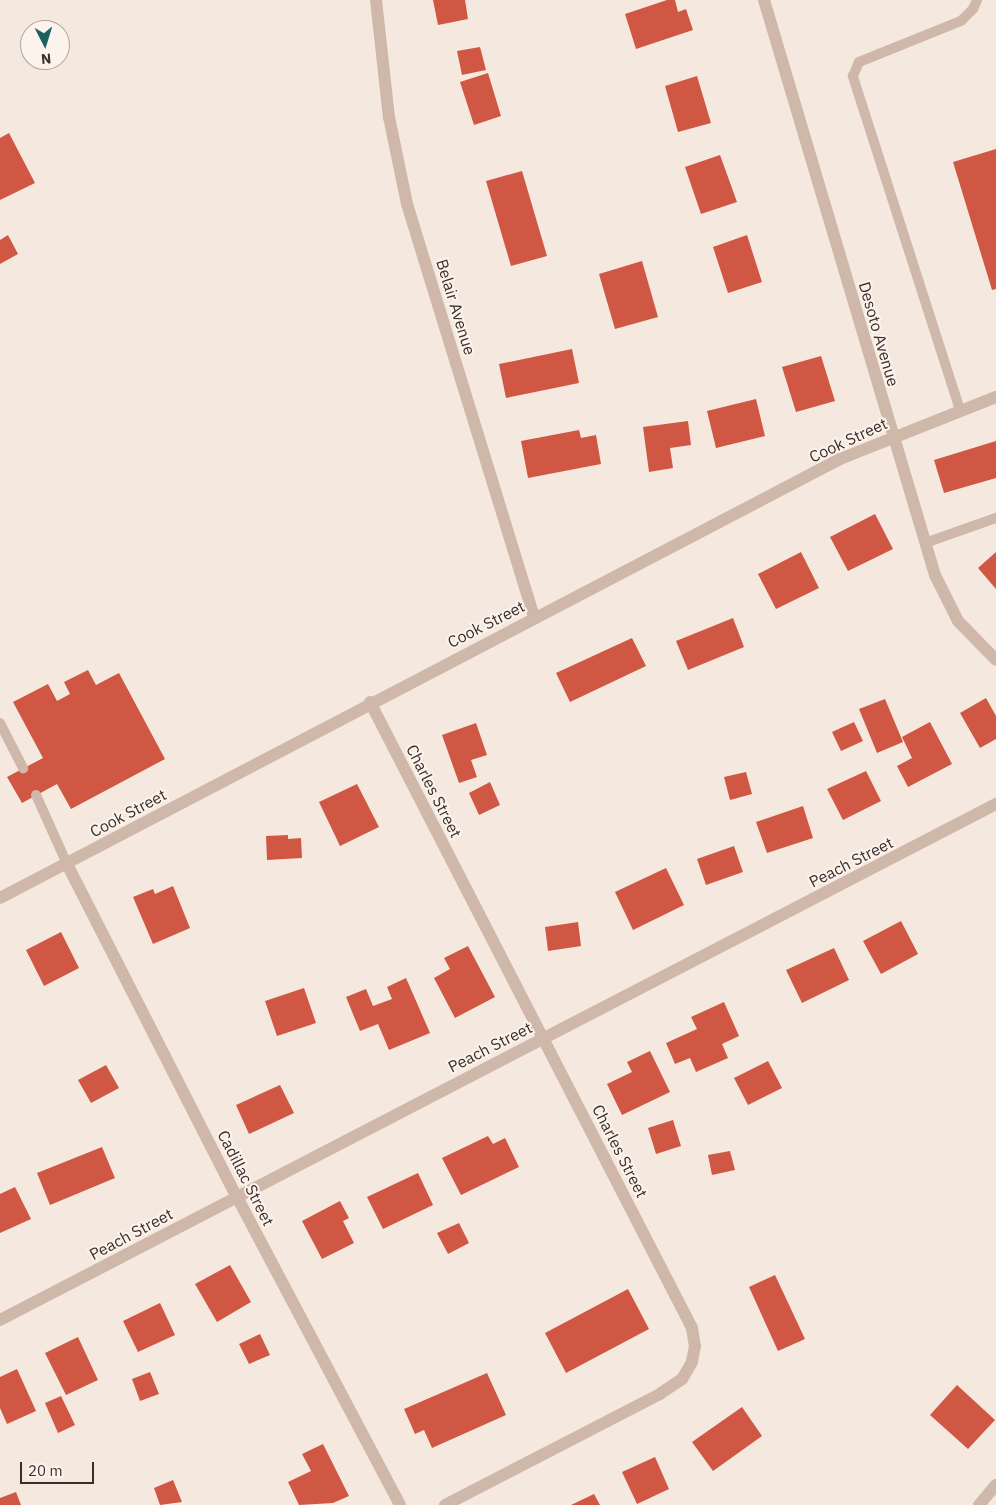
<!DOCTYPE html>
<html>
<head>
<meta charset="utf-8">
<style>
	body { margin:0 }
	#map { position:relative; width:996px; height:1505px; overflow:hidden; background:#f5e9df; font-family:"IBM Plex Sans",sans-serif }
	div>[style] { position:absolute }
	[style*='--x'] { left:calc(var(--x)*1px); top:calc(var(--y)*1px); width:calc(var(--w)*1px); rotate:calc(var(--a)*1deg) }
	.building>* { inset:0; background:#cf5743 }
	.lane>* { height:10px; margin:-5px; padding:0 5px; transform-origin:5px; border-radius:5px; background:#cfb7aa }
	.street>* { height:12px; margin:-6px; padding:0 6px; transform-origin:6px; border-radius:6px; background:#cfb7aa }
	span { translate:-50% -50%; white-space:nowrap; text-align:center; line-height:1.15; -webkit-text-stroke:4px #fcf3ed; paint-order:stroke }
	.street-label { font-size:16px; color:#3c2e2a }
	.north { position:absolute; left:20px; top:20px; width:50px; height:50px; box-sizing:border-box; background:#fcf3ed; border:1px solid #afa49f; border-radius:50%; rotate:175deg; font-size:14px; font-weight:700; line-height:20px; text-align:center; color:#3c2e2a }
	.north::after { content:''; display:block; margin:auto; width:18px; height:22px; background:#1b615e; clip-path:polygon(50% 0,100% 100%,50% 72%,0 100%) }
	.scale { position:absolute; left:20px; top:1462px; width:74px; height:22px; box-sizing:border-box; border:2px solid #3c2e2a; border-top:0; padding-left:6px; font-size:15px; line-height:18px; white-space:nowrap; color:#3c2e2a; -webkit-text-stroke:4px #fcf3ed; paint-order:stroke }
</style>
</head>
<body>
<div id="map">
	<div class="building">
		<div style="clip-path:polygon(433px 0,465px 0,468px 19px,438px 25px)"></div>
		<div style="clip-path:polygon(667px 0,675px 0,678px 12px,686px 9px,693px 30px,636px 49px,625px 14px)"></div>
		<div style="clip-path:polygon(480px 47px,486px 70px,462px 75px,457px 51px)"></div>
		<div style="clip-path:polygon(488px 73px,501px 116px,474px 125px,460px 82px)"></div>
		<div style="clip-path:polygon(697px 76px,711px 123px,678px 132px,665px 86px)"></div>
		<div style="clip-path:polygon(9px 133px,35px 183px,0 200px,0 138px)"></div>
		<div style="clip-path:polygon(996px 149px,996px 289px,992px 290px,953px 162px)"></div>
		<div style="clip-path:polygon(720px 155px,737px 202px,701px 214px,685px 167px)"></div>
		<div style="clip-path:polygon(522px 171px,547px 256px,511px 266px,486px 181px)"></div>
		<div style="clip-path:polygon(8px 235px,18px 254px,0 264px,0 240px)"></div>
		<div style="clip-path:polygon(747px 235px,762px 282px,728px 293px,713px 247px)"></div>
		<div style="clip-path:polygon(642px 261px,658px 317px,615px 329px,599px 274px)"></div>
		<div style="clip-path:polygon(572px 349px,579px 383px,506px 398px,499px 364px)"></div>
		<div style="clip-path:polygon(821px 356px,835px 401px,796px 412px,782px 367px)"></div>
		<div style="clip-path:polygon(756px 399px,765px 436px,716px 448px,707px 411px)"></div>
		<div style="clip-path:polygon(688px 421px,691px 445px,670px 448px,673px 468px,649px 472px,643px 427px)"></div>
		<div style="clip-path:polygon(579px 430px,581px 438px,596px 435px,601px 464px,528px 478px,521px 441px)"></div>
		<div style="clip-path:polygon(996px 441px,996px 478px,944px 493px,934px 460px)"></div>
		<div style="clip-path:polygon(875px 514px,893px 549px,848px 571px,830px 537px)"></div>
		<div style="clip-path:polygon(801px 552px,819px 588px,776px 609px,758px 574px)"></div>
		<div style="clip-path:polygon(996px 552px,996px 589px,978px 568px)"></div>
		<div style="clip-path:polygon(733px 618px,744px 647px,688px 670px,676px 641px)"></div>
		<div style="clip-path:polygon(632px 638px,646px 666px,570px 702px,556px 673px)"></div>
		<div style="clip-path:polygon(88px 670px,96px 685px,119px 673px,165px 759px,71px 809px,57px 784px,22px 803px,7px 777px,43px 758px,13px 702px,48px 684px,57px 701px,70px 694px,64px 682px)"></div>
		<div style="clip-path:polygon(986px 698px,996px 716px,996px 739px,980px 748px,960px 713px)"></div>
		<div style="clip-path:polygon(885px 699px,903px 742px,877px 753px,859px 709px)"></div>
		<div style="clip-path:polygon(854px 722px,863px 741px,841px 751px,832px 732px)"></div>
		<div style="clip-path:polygon(930px 722px,952px 764px,908px 787px,897px 766px,912px 758px,902px 737px)"></div>
		<div style="clip-path:polygon(476px 723px,487px 755px,471px 760px,477px 777px,459px 783px,442px 735px)"></div>
		<div style="clip-path:polygon(866px 771px,881px 801px,843px 820px,827px 789px)"></div>
		<div style="clip-path:polygon(746px 772px,752px 794px,730px 800px,724px 777px)"></div>
		<div style="clip-path:polygon(490px 782px,500px 805px,479px 815px,469px 793px)"></div>
		<div style="clip-path:polygon(357px 784px,379px 827px,340px 846px,319px 802px)"></div>
		<div style="clip-path:polygon(803px 806px,813px 838px,767px 853px,756px 822px)"></div>
		<div style="clip-path:polygon(288px 835px,288px 839px,301px 838px,302px 858px,267px 860px,266px 836px)"></div>
		<div style="clip-path:polygon(734px 846px,743px 872px,706px 885px,697px 859px)"></div>
		<div style="clip-path:polygon(666px 868px,684px 905px,633px 930px,615px 892px)"></div>
		<div style="clip-path:polygon(173px 886px,190px 928px,153px 944px,133px 897px,153px 889px,155px 894px)"></div>
		<div style="clip-path:polygon(901px 921px,918px 954px,881px 974px,863px 941px)"></div>
		<div style="clip-path:polygon(578px 922px,581px 946px,548px 951px,545px 927px)"></div>
		<div style="clip-path:polygon(61px 932px,79px 968px,44px 986px,26px 950px)"></div>
		<div style="clip-path:polygon(468px 946px,495px 997px,455px 1018px,434px 978px,450px 969px,444px 958px)"></div>
		<div style="clip-path:polygon(834px 948px,849px 980px,802px 1003px,786px 970px)"></div>
		<div style="clip-path:polygon(406px 978px,430px 1033px,389px 1050px,378px 1024px,360px 1031px,346px 997px,366px 989px,373px 1006px,392px 999px,387px 987px)"></div>
		<div style="clip-path:polygon(304px 988px,316px 1023px,277px 1036px,265px 1001px)"></div>
		<div style="clip-path:polygon(724px 1002px,739px 1036px,722px 1044px,728px 1058px,696px 1072px,690px 1058px,675px 1064px,666px 1043px,697px 1029px,691px 1017px)"></div>
		<div style="clip-path:polygon(650px 1051px,670px 1092px,622px 1115px,607px 1084px,632px 1072px,627px 1062px)"></div>
		<div style="clip-path:polygon(768px 1061px,782px 1088px,748px 1105px,734px 1078px)"></div>
		<div style="clip-path:polygon(106px 1065px,119px 1088px,91px 1103px,78px 1080px)"></div>
		<div style="clip-path:polygon(280px 1085px,294px 1113px,249px 1134px,236px 1105px)"></div>
		<div style="clip-path:polygon(673px 1120px,681px 1146px,656px 1154px,648px 1128px)"></div>
		<div style="clip-path:polygon(488px 1136px,493px 1144px,505px 1138px,519px 1167px,461px 1195px,442px 1158px)"></div>
		<div style="clip-path:polygon(102px 1147px,115px 1178px,50px 1205px,37px 1173px)"></div>
		<div style="clip-path:polygon(730px 1151px,735px 1170px,712px 1175px,708px 1155px)"></div>
		<div style="clip-path:polygon(418px 1173px,433px 1205px,383px 1229px,367px 1197px)"></div>
		<div style="clip-path:polygon(15px 1187px,31px 1219px,0 1233px,0 1194px)"></div>
		<div style="clip-path:polygon(340px 1201px,349px 1218px,343px 1221px,354px 1243px,322px 1259px,302px 1221px)"></div>
		<div style="clip-path:polygon(459px 1223px,469px 1243px,448px 1254px,437px 1233px)"></div>
		<div style="clip-path:polygon(230px 1265px,251px 1302px,217px 1322px,195px 1284px)"></div>
		<div style="clip-path:polygon(775px 1275px,805px 1339px,778px 1351px,749px 1287px)"></div>
		<div style="clip-path:polygon(628px 1289px,649px 1329px,566px 1373px,545px 1333px)"></div>
		<div style="clip-path:polygon(160px 1303px,175px 1335px,138px 1352px,123px 1321px)"></div>
		<div style="clip-path:polygon(260px 1334px,270px 1355px,249px 1364px,239px 1344px)"></div>
		<div style="clip-path:polygon(78px 1337px,98px 1380px,66px 1395px,45px 1353px)"></div>
		<div style="clip-path:polygon(17px 1369px,36px 1411px,7px 1424px,0 1408px,0 1377px)"></div>
		<div style="clip-path:polygon(150px 1372px,159px 1394px,140px 1401px,132px 1379px)"></div>
		<div style="clip-path:polygon(487px 1373px,506px 1415px,432px 1448px,424px 1430px,415px 1434px,404px 1409px)"></div>
		<div style="clip-path:polygon(957px 1385px,995px 1420px,968px 1449px,930px 1415px)"></div>
		<div style="clip-path:polygon(61px 1396px,75px 1425px,58px 1433px,45px 1403px)"></div>
		<div style="clip-path:polygon(742px 1407px,762px 1436px,713px 1471px,692px 1442px)"></div>
		<div style="clip-path:polygon(323px 1444px,349px 1496px,333px 1503px,299px 1505px,288px 1482px,311px 1471px,302px 1454px)"></div>
		<div style="clip-path:polygon(655px 1457px,669px 1489px,637px 1504px,622px 1472px)"></div>
		<div style="clip-path:polygon(173px 1480px,182px 1502px,160px 1505px,154px 1488px)"></div>
		<div style="clip-path:polygon(16px 1492px,21px 1505px,0 1505px,0 1498px)"></div>
		<div style="clip-path:polygon(594px 1494px,600px 1505px,571px 1505px)"></div>
	</div>
	<div class="lane">
		<div style="--x:960;--y:410;--w:351;--a:-107.8"></div>
		<div style="--x:853;--y:76;--w:15;--a:-67"></div>
		<div style="--x:859;--y:62;--w:110;--a:-21.9"></div>
		<div style="--x:961;--y:21;--w:17;--a:-45"></div>
		<div style="--x:973;--y:9;--w:10;--a:-66"></div>
		<div style="--x:925;--y:543;--w:75;--a:-19.4"></div>
		<div style="--x:0;--y:723;--w:51;--a:62.9"></div>
		<div style="--x:36;--y:795;--w:76;--a:65.8"></div>
	</div>
	<div class="street">
		<div style="--x:376;--y:0;--w:118;--a:83.7"></div>
		<div style="--x:389;--y:117;--w:89;--a:78.3"></div>
		<div style="--x:407;--y:204;--w:432;--a:72.9"></div>
		<div style="--x:764;--y:0;--w:600;--a:73.44"></div>
		<div style="--x:935;--y:575;--w:51;--a:63.4"></div>
		<div style="--x:958;--y:621;--w:54;--a:45.7"></div>
		<div style="--x:370;--y:702;--w:704;--a:62.78"></div>
		<div style="--x:692;--y:1328;--w:18;--a:81"></div>
		<div style="--x:695;--y:1346;--w:16;--a:101"></div>
		<div style="--x:692;--y:1362;--w:20;--a:120"></div>
		<div style="--x:682;--y:1379;--w:27;--a:146"></div>
		<div style="--x:660;--y:1394;--w:242;--a:152.7"></div>
		<div style="--x:67;--y:864;--w:374;--a:63"></div>
		<div style="--x:237;--y:1197;--w:348;--a:62.1"></div>
		<div style="--x:0;--y:898;--w:948;--a:-27.59"></div>
		<div style="--x:840;--y:459;--w:168;--a:-21.7"></div>
		<div style="--x:0;--y:1320;--w:1122;--a:-27.39"></div>
		<div style="--x:979;--y:1505;--w:26;--a:-50"></div>
	</div>
	<div class="street-label">
		<span style="left:456px;top:307px;rotate:73deg">Belair Avenue</span>
		<span style="left:879px;top:334px;rotate:74deg">Desoto Avenue</span>
		<span style="left:848px;top:440px;rotate:-25deg">Cook Street</span>
		<span style="left:486px;top:624px;rotate:-27deg">Cook Street</span>
		<span style="left:434px;top:791px;rotate:63deg">Charles Street</span>
		<span style="left:128px;top:813px;rotate:-28deg">Cook Street</span>
		<span style="left:851px;top:862px;rotate:-27deg">Peach Street</span>
		<span style="left:490px;top:1047px;rotate:-27deg">Peach Street</span>
		<span style="left:620px;top:1151px;rotate:63deg">Charles Street</span>
		<span style="left:246px;top:1178px;rotate:63deg">Cadillac Street</span>
		<span style="left:131px;top:1234px;rotate:-28deg">Peach Street</span>
	</div>
	<div class="north">N</div>
	<div class="scale">20 m</div>
</div>
</body>
</html>
